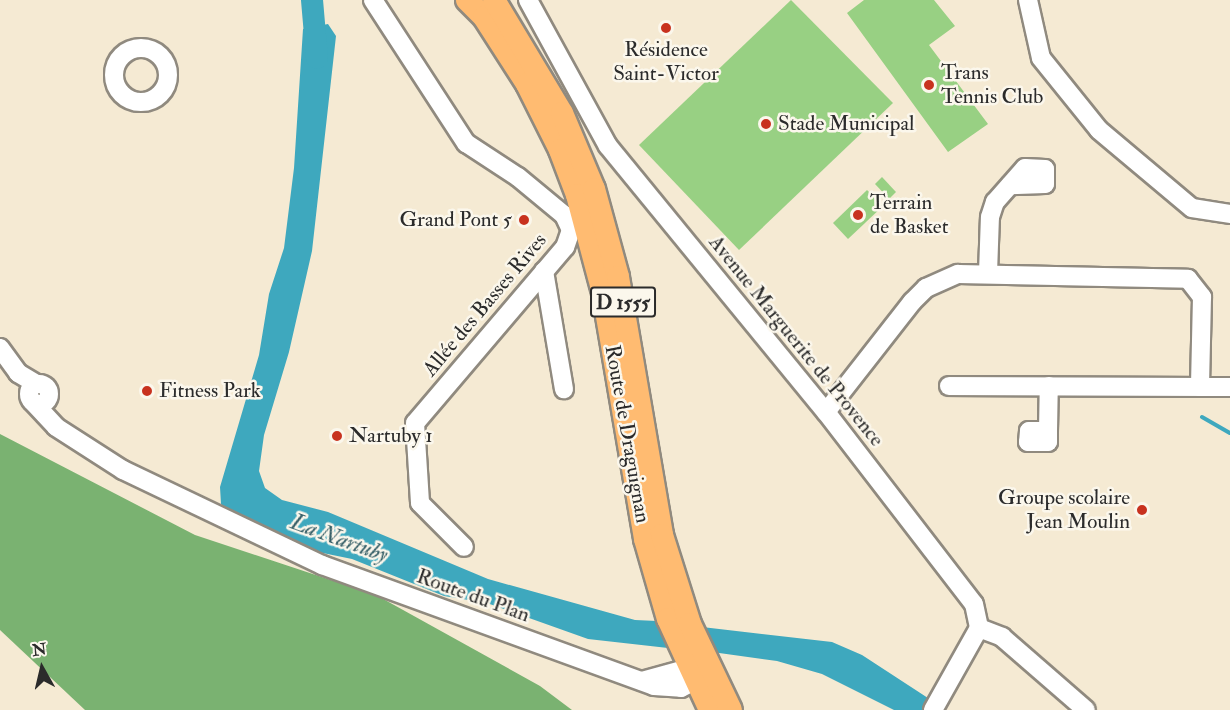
<!DOCTYPE html>
<html>
<head>
<meta charset="utf-8">
<style>
	body { margin:0 }
	#map { position:relative; width:1230px; height:710px; overflow:hidden; background:#f5ead3; font-family:"IM FELL Double Pica",serif }
	div>[style] { position:absolute }
	[style*='--x'] { left:calc(var(--x)*1px); top:calc(var(--y)*1px); width:calc(var(--w)*1px); rotate:calc(var(--a)*1deg) }
	.green>* { inset:0; background:#98d083 }
	.forest>* { inset:0; background:#7ab271 }
	.water>* { inset:0; background:#3ea8be }
	.stream>* { height:4px; margin:-2px; padding:0 2px; transform-origin:2px; border-radius:2px; background:#3ea8be }
	.river>* { height:22px; margin:-11px; padding:0 11px; transform-origin:11px; border-radius:11px; background:#3ea8be }
	.roads { filter:drop-shadow(2px 0 #908a7f) drop-shadow(-2px 0 #908a7f) drop-shadow(0 2px #908a7f) drop-shadow(0 -2px #908a7f) }
	.minor>* { height:18px; margin:-9px; padding:0 9px; transform-origin:9px; border-radius:9px; background:#fff }
	.minor>.ring { margin:-9px; padding:0; box-sizing:content-box; background:none; border:18px solid #fff; border-radius:50% }
	.major>* { height:22px; margin:-11px; padding:0 11px; transform-origin:11px; border-radius:11px; background:#ffbb71 }
	.dots>* { width:16px; height:16px; translate:-50% -50%; box-sizing:border-box; border:3px solid #fbf7ec; border-radius:50% }
	span { translate:-50% -50%; white-space:nowrap; text-align:center; line-height:1.15; -webkit-text-stroke:5px #fbf7ec; paint-order:stroke }
	.shield-label span { padding:2px 4px; background:#fbf7ec; border:2px solid; border-radius:4px; -webkit-text-stroke-width:0 }
	.shield-label { font-size:20px; color:#2b2b2b; font-weight:700 }
	.poi-label { font-size:21px; color:#2b2b2b }
	.left { translate:0 -50%; text-align:left }
	.right { translate:-100% -50%; text-align:right }
	.street-label { font-size:21px; color:#2b2b2b }
	.water-label { font-size:22px; color:#335d66; font-style:italic }
	.north { position:absolute; left:12px; top:638px; width:60px; height:60px; -webkit-text-stroke:4px #fbf7ec; paint-order:stroke; rotate:352deg; font-size:16px; font-weight:700; line-height:24px; text-align:center; color:#2b2b2b }
	.north::after { content:''; display:block; margin:auto; width:21px; height:27px; background:#2b2b2b; clip-path:polygon(50% 0,100% 100%,50% 72%,0 100%) }
</style>
</head>
<body>
<div id="map">
	<div class="green">
		<div style="clip-path:polygon(791px 0,893px 103px,739px 250px,639px 145px)"></div>
		<div style="clip-path:polygon(864px 0,934px 0,955px 26px,929px 45px,988px 124px,948px 152px,847px 13px)"></div>
		<div style="clip-path:polygon(882px 177px,896px 192px,889px 199px,875px 184px)"></div>
		<div style="clip-path:polygon(867px 190px,883px 206px,848px 239px,833px 223px)"></div>
	</div>
	<div class="forest">
		<div style="clip-path:polygon(0 434px,195px 535px,376px 595px,540px 686px,572px 710px,85px 710px,0 630px)"></div>
	</div>
	<div class="water">
		<div style="clip-path:polygon(328px 24px,336px 36px,312px 251px,289px 352px,264px 435px,259px 471px,265px 488px,282px 500px,328px 512px,488px 579px,635px 620px,657px 621px,668px 648px,588px 639px,487px 603px,444px 596px,352px 559px,313px 551px,231px 513px,221px 504px,220px 487px,259px 355px,269px 294px,284px 248px,294px 168px,303px 29px)"></div>
		<div style="clip-path:polygon(702px 627px,832px 642px,862px 655px,931px 700px,926px 710px,894px 710px,822px 674px,777px 661px,712px 652px)"></div>
	</div>
	<div class="stream">
		<div style="--x:1202;--y:417;--w:32;--a:30"></div>
	</div>
	<div class="river">
		<div style="--x:312;--y:0;--w:58;--a:85.1"></div>
	</div>
	<div class="roads">
		<div class="minor">
			<div style="--x:373;--y:0;--w:171;--a:57"></div>
			<div style="--x:466;--y:143;--w:62;--a:33.2"></div>
			<div style="--x:518;--y:177;--w:60;--a:39.6"></div>
			<div style="--x:564;--y:215;--w:17;--a:65"></div>
			<div style="--x:571;--y:230;--w:18;--a:109"></div>
			<div style="--x:565;--y:247;--w:231;--a:130.4"></div>
			<div style="--x:415;--y:423;--w:80;--a:86.4"></div>
			<div style="--x:420;--y:503;--w:62;--a:45"></div>
			<div style="--x:528;--y:0;--w:166;--a:61.3"></div>
			<div style="--x:608;--y:146;--w:344;--a:50.7"></div>
			<div style="--x:826;--y:412;--w:242;--a:52.4"></div>
			<div style="--x:974;--y:604;--w:25;--a:78"></div>
			<div style="--x:979;--y:628;--w:94;--a:119.3"></div>
			<div style="--x:1028;--y:0;--w:59;--a:77.4"></div>
			<div style="--x:1041;--y:58;--w:92;--a:51.1"></div>
			<div style="--x:1099;--y:130;--w:121;--a:40"></div>
			<div style="--x:1192;--y:208;--w:38;--a:9"></div>
			<div class="ring" style="left:114px;top:48px;width:36px;height:36px"></div>
			<div style="--x:544;--y:271;--w:120;--a:80.4"></div>
			<div style="--x:988;--y:273;--w:56;--a:-88"></div>
			<div style="--x:990;--y:217;--w:16;--a:-72"></div>
			<div style="--x:995;--y:202;--w:45;--a:-48.6"></div>
			<div style="--x:1025;--y:168;--w:20;--a:3"></div>
			<div style="--x:1045;--y:169;--w:15;--a:90"></div>
			<div style="--x:1045;--y:184;--w:35;--a:178"></div>
			<div style="--x:0;--y:348;--w:31;--a:54"></div>
			<div style="--x:18;--y:373;--w:21;--a:31"></div>
			<div class="ring" style="left:29px;top:384px;width:2px;height:2px"></div>
			<div style="--x:949;--y:386;--w:251;--a:0.2"></div>
			<div style="--x:32;--y:401;--w:35;--a:47"></div>
			<div style="--x:56;--y:427;--w:80;--a:32.7"></div>
			<div style="--x:123;--y:470;--w:221;--a:25.5"></div>
			<div style="--x:322;--y:565;--w:353;--a:20"></div>
			<div style="--x:654;--y:686;--w:27;--a:4"></div>
			<div style="--x:681;--y:688;--w:16;--a:-27"></div>
			<div style="--x:695;--y:681;--w:14;--a:-56"></div>
			<div style="--x:826;--y:412;--w:140;--a:-52"></div>
			<div style="--x:912;--y:302;--w:20;--a:-45"></div>
			<div style="--x:926;--y:288;--w:35;--a:-24"></div>
			<div style="--x:958;--y:274;--w:230;--a:1.2"></div>
			<div style="--x:1188;--y:279;--w:23;--a:52"></div>
			<div style="--x:1202;--y:297;--w:90;--a:91.3"></div>
			<div style="--x:1200;--y:387;--w:30;--a:0"></div>
			<div style="--x:1048;--y:431;--w:19;--a:180"></div>
			<div style="--x:1029;--y:431;--w:11;--a:95"></div>
			<div style="--x:1028;--y:442;--w:20;--a:0"></div>
			<div style="--x:1048;--y:442;--w:11;--a:-90"></div>
			<div style="--x:1048;--y:431;--w:39;--a:-89"></div>
			<div style="--x:1049;--y:392;--w:6;--a:-90"></div>
			<div style="--x:979;--y:628;--w:25;--a:21"></div>
			<div style="--x:1002;--y:637;--w:111;--a:41"></div>
			<div style="--x:642;--y:681;--w:49;--a:-15.5"></div>
			<div style="--x:689;--y:668;--w:13;--a:18"></div>
		</div>
		<div class="major">
			<div style="--x:467;--y:0;--w:24;--a:45"></div>
			<div style="--x:484;--y:17;--w:80;--a:57.3"></div>
			<div style="--x:527;--y:84;--w:74;--a:63.4"></div>
			<div style="--x:560;--y:150;--w:48;--a:69.3"></div>
			<div style="--x:577;--y:195;--w:101;--a:75.1"></div>
			<div style="--x:603;--y:293;--w:250;--a:80.3"></div>
			<div style="--x:645;--y:539;--w:83;--a:74"></div>
			<div style="--x:668;--y:619;--w:100;--a:65.2"></div>
			<div style="--x:494;--y:0;--w:132;--a:59"></div>
			<div style="--x:562;--y:113;--w:82;--a:67.2"></div>
			<div style="--x:594;--y:189;--w:91;--a:74.7"></div>
			<div style="--x:618;--y:277;--w:262;--a:80.3"></div>
			<div style="--x:662;--y:535;--w:93;--a:72.5"></div>
			<div style="--x:690;--y:624;--w:95;--a:64.5"></div>
		</div>
	</div>
	<div class="dots">
		<div style="left:666px;top:28px;background:#c8321e"></div>
		<div style="left:929px;top:85px;background:#c8321e"></div>
		<div style="left:766px;top:124px;background:#c8321e"></div>
		<div style="left:858px;top:215px;background:#c8321e"></div>
		<div style="left:524px;top:220px;background:#c8321e"></div>
		<div style="left:147px;top:391px;background:#c8321e"></div>
		<div style="left:337px;top:436px;background:#c8321e"></div>
		<div style="left:1142px;top:510px;background:#c8321e"></div>
	</div>
	<div class="shield-label">
		<span style="left:623px;top:302px">D 1555</span>
	</div>
	<div class="poi-label">
		<span style="left:666px;top:62px">Résidence<br>Saint-Victor</span>
		<span class="left" style="left:941px;top:85px">Trans<br>Tennis Club</span>
		<span class="left" style="left:778px;top:124px">Stade Municipal</span>
		<span class="left" style="left:870px;top:215px">Terrain<br>de Basket</span>
		<span class="right" style="left:512px;top:220px">Grand Pont 5</span>
		<span class="left" style="left:159px;top:391px">Fitness Park</span>
		<span class="left" style="left:349px;top:436px">Nartuby 1</span>
		<span class="right" style="left:1130px;top:510px">Groupe scolaire<br>Jean Moulin</span>
	</div>
	<div class="street-label">
		<span style="left:485px;top:305px;rotate:-50deg">Allée des Basses Rives</span>
		<span style="left:796px;top:341px;rotate:51deg">Avenue Marguerite de Provence</span>
		<span style="left:627px;top:434px;rotate:80deg">Route de Draguignan</span>
		<span style="left:473px;top:596px;rotate:20deg">Route du Plan</span>
	</div>
	<div class="water-label">
		<span style="left:339px;top:539px;rotate:20deg">La Nartuby</span>
	</div>
	<div class="north">N</div>
</div>
</body>
</html>
